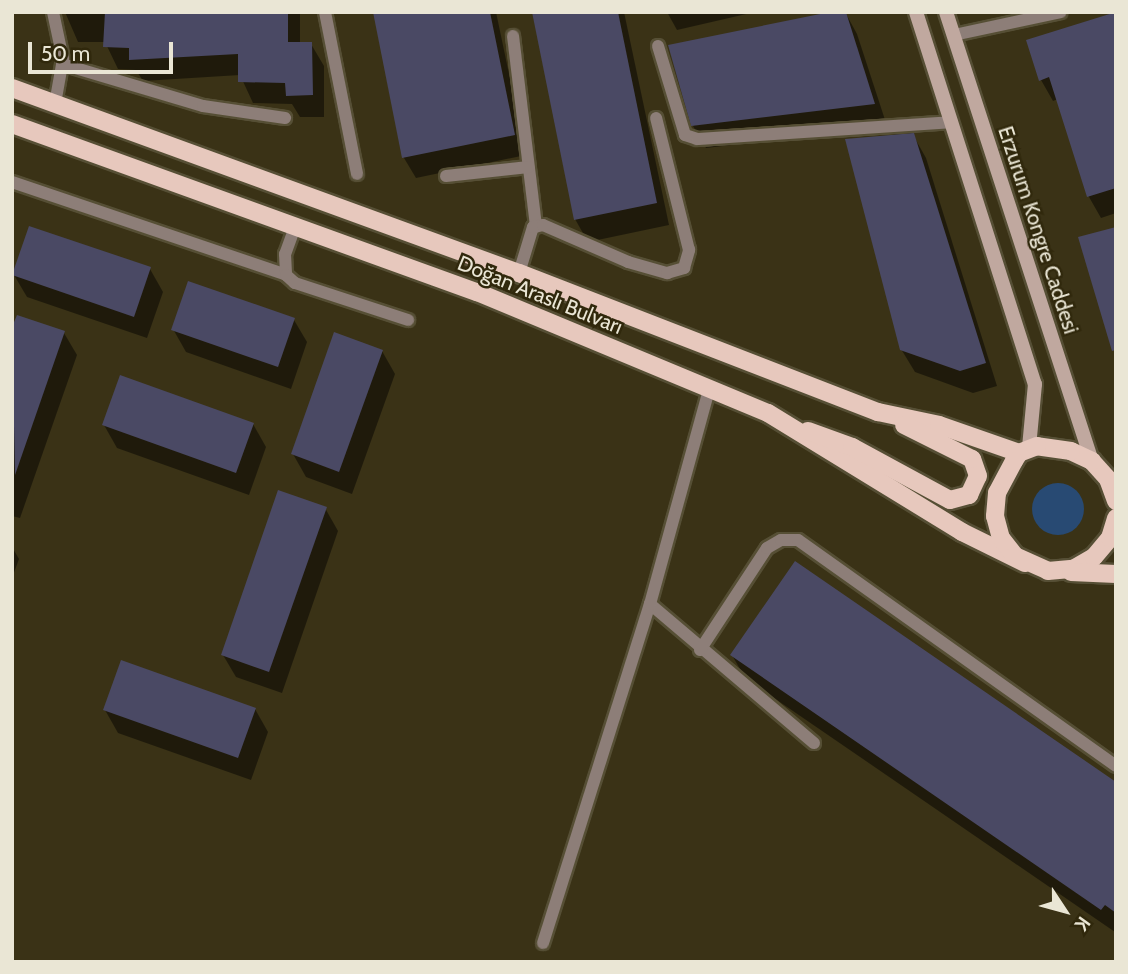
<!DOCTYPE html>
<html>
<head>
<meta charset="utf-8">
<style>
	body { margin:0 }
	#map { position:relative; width:1128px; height:974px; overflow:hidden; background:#3a3216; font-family:Cabin,sans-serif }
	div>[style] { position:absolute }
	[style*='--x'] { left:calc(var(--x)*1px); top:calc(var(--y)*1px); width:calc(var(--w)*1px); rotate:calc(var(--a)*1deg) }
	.water>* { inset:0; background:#284a73 }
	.round { border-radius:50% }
	.shadow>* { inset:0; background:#0007 }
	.building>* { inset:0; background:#4a4964 }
	.roads { filter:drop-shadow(2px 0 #564f35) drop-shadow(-2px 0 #564f35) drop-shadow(0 2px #564f35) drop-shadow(0 -2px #564f35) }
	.lane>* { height:12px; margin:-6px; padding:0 6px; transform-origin:6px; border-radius:6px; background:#8d7e78 }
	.secondary>* { height:14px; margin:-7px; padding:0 7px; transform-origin:7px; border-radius:7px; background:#c0a89f }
	.primary>* { height:18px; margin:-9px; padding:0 9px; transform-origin:9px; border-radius:9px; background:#e7c8bd }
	span { translate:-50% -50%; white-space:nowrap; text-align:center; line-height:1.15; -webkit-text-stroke:5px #30280c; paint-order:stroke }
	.street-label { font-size:21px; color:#eae6d5 }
	.frame { position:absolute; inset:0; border:14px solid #eae6d5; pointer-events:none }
	.north { position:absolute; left:1030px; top:876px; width:70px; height:70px; -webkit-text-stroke:5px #30280c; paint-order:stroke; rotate:126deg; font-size:19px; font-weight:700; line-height:28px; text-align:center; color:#eae6d5 }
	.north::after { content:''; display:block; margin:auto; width:24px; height:32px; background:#eae6d5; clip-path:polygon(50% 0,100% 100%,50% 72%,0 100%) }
	.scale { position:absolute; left:28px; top:42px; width:145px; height:32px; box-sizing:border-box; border:4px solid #eae6d5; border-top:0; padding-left:9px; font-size:21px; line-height:24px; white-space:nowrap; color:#eae6d5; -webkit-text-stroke:5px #30280c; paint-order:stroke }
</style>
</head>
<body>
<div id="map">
	<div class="water">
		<div class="round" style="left:1032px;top:483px;width:52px;height:52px"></div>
	</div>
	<div class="shadow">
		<div style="clip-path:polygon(65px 12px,300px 12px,300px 44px,311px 44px,324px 66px,324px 117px,300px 117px,292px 104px,253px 103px,240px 75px,143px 81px,136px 70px,118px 69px,105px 42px,78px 42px)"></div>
		<div style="clip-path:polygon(377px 12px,496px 12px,526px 155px,416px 178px,404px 158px)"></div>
		<div style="clip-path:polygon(534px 12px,624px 12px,669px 225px,588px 242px,575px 219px)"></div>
		<div style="clip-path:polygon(667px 12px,755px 12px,677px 30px)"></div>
		<div style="clip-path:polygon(845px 12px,857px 34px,887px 126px,706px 148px,693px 126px)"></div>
		<div style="clip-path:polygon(1116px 13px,1116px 213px,1101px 218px,1089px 197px,1058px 99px,1053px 101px,1041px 80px)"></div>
		<div style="clip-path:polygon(913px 135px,926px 158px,997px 386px,973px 393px,915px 372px,901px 349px)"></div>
		<div style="clip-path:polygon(150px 269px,163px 292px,147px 338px,27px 297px,14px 275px)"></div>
		<div style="clip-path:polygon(294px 320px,307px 342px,291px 389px,186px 352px,173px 329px)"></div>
		<div style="clip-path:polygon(12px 333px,64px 333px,77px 355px,20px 518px,12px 516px)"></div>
		<div style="clip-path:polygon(382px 351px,395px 374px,352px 494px,306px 477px,293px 454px)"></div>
		<div style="clip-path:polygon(253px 424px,266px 447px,249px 495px,117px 448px,104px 425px)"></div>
		<div style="clip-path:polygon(325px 508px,338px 531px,282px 693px,236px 677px,223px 655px)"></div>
		<div style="clip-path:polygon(12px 547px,19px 559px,12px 578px)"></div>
		<div style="clip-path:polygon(732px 655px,1116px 784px,1115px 932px,745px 678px)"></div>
		<div style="clip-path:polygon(255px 709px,268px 732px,251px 780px,118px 733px,105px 710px)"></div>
	</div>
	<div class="building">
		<div style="clip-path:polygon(105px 12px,288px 12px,288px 42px,312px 42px,313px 95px,286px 96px,285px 83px,238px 82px,238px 54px,129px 60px,129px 48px,103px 47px)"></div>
		<div style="clip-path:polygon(373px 12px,490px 12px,515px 135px,402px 158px)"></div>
		<div style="clip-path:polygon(532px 12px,618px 12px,657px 203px,574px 220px)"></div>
		<div style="clip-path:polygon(830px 12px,846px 12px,875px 104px,691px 126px,668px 45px)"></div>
		<div style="clip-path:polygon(1116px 12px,1116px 188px,1087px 197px,1049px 77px,1039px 81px,1026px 40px)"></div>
		<div style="clip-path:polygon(914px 133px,986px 363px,960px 371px,900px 350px,845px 139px)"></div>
		<div style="clip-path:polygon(29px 226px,151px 267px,134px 317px,12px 275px)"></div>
		<div style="clip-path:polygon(1116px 227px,1116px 350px,1112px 351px,1078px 237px)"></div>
		<div style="clip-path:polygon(188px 281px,295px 318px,278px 367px,171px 330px)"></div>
		<div style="clip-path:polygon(17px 315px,65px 331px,15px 475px,12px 327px)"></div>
		<div style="clip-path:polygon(334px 332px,383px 350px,339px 472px,291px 454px)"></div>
		<div style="clip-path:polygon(120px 375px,254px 423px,236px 473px,102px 425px)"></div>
		<div style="clip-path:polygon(278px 490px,327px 507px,269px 672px,221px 655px)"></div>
		<div style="clip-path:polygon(795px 561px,1116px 782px,1116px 913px,1105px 905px,1101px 910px,730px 655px)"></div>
		<div style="clip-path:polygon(121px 660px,256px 708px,238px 758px,103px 710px)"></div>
	</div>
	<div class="roads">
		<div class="lane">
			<div style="--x:53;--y:12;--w:48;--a:78"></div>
			<div style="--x:63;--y:59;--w:46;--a:100.1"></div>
			<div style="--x:325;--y:12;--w:165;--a:78.8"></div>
			<div style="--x:954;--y:35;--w:109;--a:-12.1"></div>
			<div style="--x:513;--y:36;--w:192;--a:83.1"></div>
			<div style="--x:658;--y:46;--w:93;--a:73.1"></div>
			<div style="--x:685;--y:135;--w:13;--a:18"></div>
			<div style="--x:697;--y:139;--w:255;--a:-3.8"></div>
			<div style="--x:62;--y:64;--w:147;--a:16.6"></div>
			<div style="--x:203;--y:106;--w:83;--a:8.3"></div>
			<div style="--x:446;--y:176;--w:83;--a:-6.2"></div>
			<div style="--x:12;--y:182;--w:289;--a:18.7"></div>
			<div style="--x:295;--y:227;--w:29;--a:110"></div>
			<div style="--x:285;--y:254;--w:21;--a:87"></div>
			<div style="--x:286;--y:275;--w:12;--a:42"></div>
			<div style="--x:295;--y:283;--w:119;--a:18.1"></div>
			<div style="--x:519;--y:273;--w:48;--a:-73.1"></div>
			<div style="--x:533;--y:227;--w:10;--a:-11"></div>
			<div style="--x:543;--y:225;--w:93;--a:23.5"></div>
			<div style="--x:628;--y:262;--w:41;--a:15.8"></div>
			<div style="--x:667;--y:273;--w:18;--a:-16"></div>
			<div style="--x:684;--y:268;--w:19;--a:-74"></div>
			<div style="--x:689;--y:250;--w:136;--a:-104"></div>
			<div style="--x:650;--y:604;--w:215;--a:40.3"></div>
			<div style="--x:700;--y:650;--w:122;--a:-56.7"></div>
			<div style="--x:767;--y:548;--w:16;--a:-30"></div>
			<div style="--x:781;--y:540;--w:17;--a:0"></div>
			<div style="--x:798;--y:540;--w:390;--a:35.4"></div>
			<div style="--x:543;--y:943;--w:355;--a:-72.5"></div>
			<div style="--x:650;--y:604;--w:222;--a:-74.6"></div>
		</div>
		<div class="secondary">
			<div style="--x:916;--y:12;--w:391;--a:72.3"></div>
			<div style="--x:1035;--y:384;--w:64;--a:95.4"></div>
			<div style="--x:946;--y:12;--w:472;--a:72"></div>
		</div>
		<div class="primary">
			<div style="--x:12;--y:88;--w:540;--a:20.05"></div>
			<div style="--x:519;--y:273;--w:385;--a:21.2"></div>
			<div style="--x:878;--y:412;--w:62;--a:12"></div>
			<div style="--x:939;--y:425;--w:85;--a:19.3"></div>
			<div style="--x:12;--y:124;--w:494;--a:19.9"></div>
			<div style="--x:477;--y:292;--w:315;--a:22.6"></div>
			<div style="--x:768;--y:413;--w:228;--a:31.5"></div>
			<div style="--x:962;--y:532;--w:70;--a:26.2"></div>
			<div style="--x:808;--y:431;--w:47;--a:20"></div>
			<div style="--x:852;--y:447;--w:111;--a:28.4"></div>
			<div style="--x:950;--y:500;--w:20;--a:-15"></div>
			<div style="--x:969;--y:495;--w:21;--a:-65"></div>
			<div style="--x:978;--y:476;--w:18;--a:-109"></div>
			<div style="--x:972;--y:459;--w:76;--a:-153.4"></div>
			<div style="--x:1116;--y:501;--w:23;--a:-110"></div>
			<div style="--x:1108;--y:479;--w:24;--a:-132"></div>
			<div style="--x:1092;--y:461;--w:23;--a:-155"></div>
			<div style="--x:1071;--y:451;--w:34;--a:-172"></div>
			<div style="--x:1037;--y:446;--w:19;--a:159"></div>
			<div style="--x:1019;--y:453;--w:9;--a:122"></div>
			<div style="--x:1014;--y:461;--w:36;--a:118"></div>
			<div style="--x:997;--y:493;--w:23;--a:95"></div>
			<div style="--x:995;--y:516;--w:23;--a:75"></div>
			<div style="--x:1001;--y:538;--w:23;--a:52"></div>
			<div style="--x:1015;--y:556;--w:36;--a:24"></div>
			<div style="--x:1048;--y:571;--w:25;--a:-5"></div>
			<div style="--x:1073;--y:569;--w:24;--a:-30"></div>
			<div style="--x:1094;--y:557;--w:25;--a:-50"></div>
			<div style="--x:1110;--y:538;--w:21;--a:-73"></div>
			<div style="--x:1071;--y:572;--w:45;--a:2.5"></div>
		</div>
	</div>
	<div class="street-label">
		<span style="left:1038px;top:230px;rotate:72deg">Erzurum Kongre Caddesi</span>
		<span style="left:540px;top:295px;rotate:22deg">Doğan Araslı Bulvarı</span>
	</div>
	<div class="frame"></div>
	<div class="north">K</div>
	<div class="scale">50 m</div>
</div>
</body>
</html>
